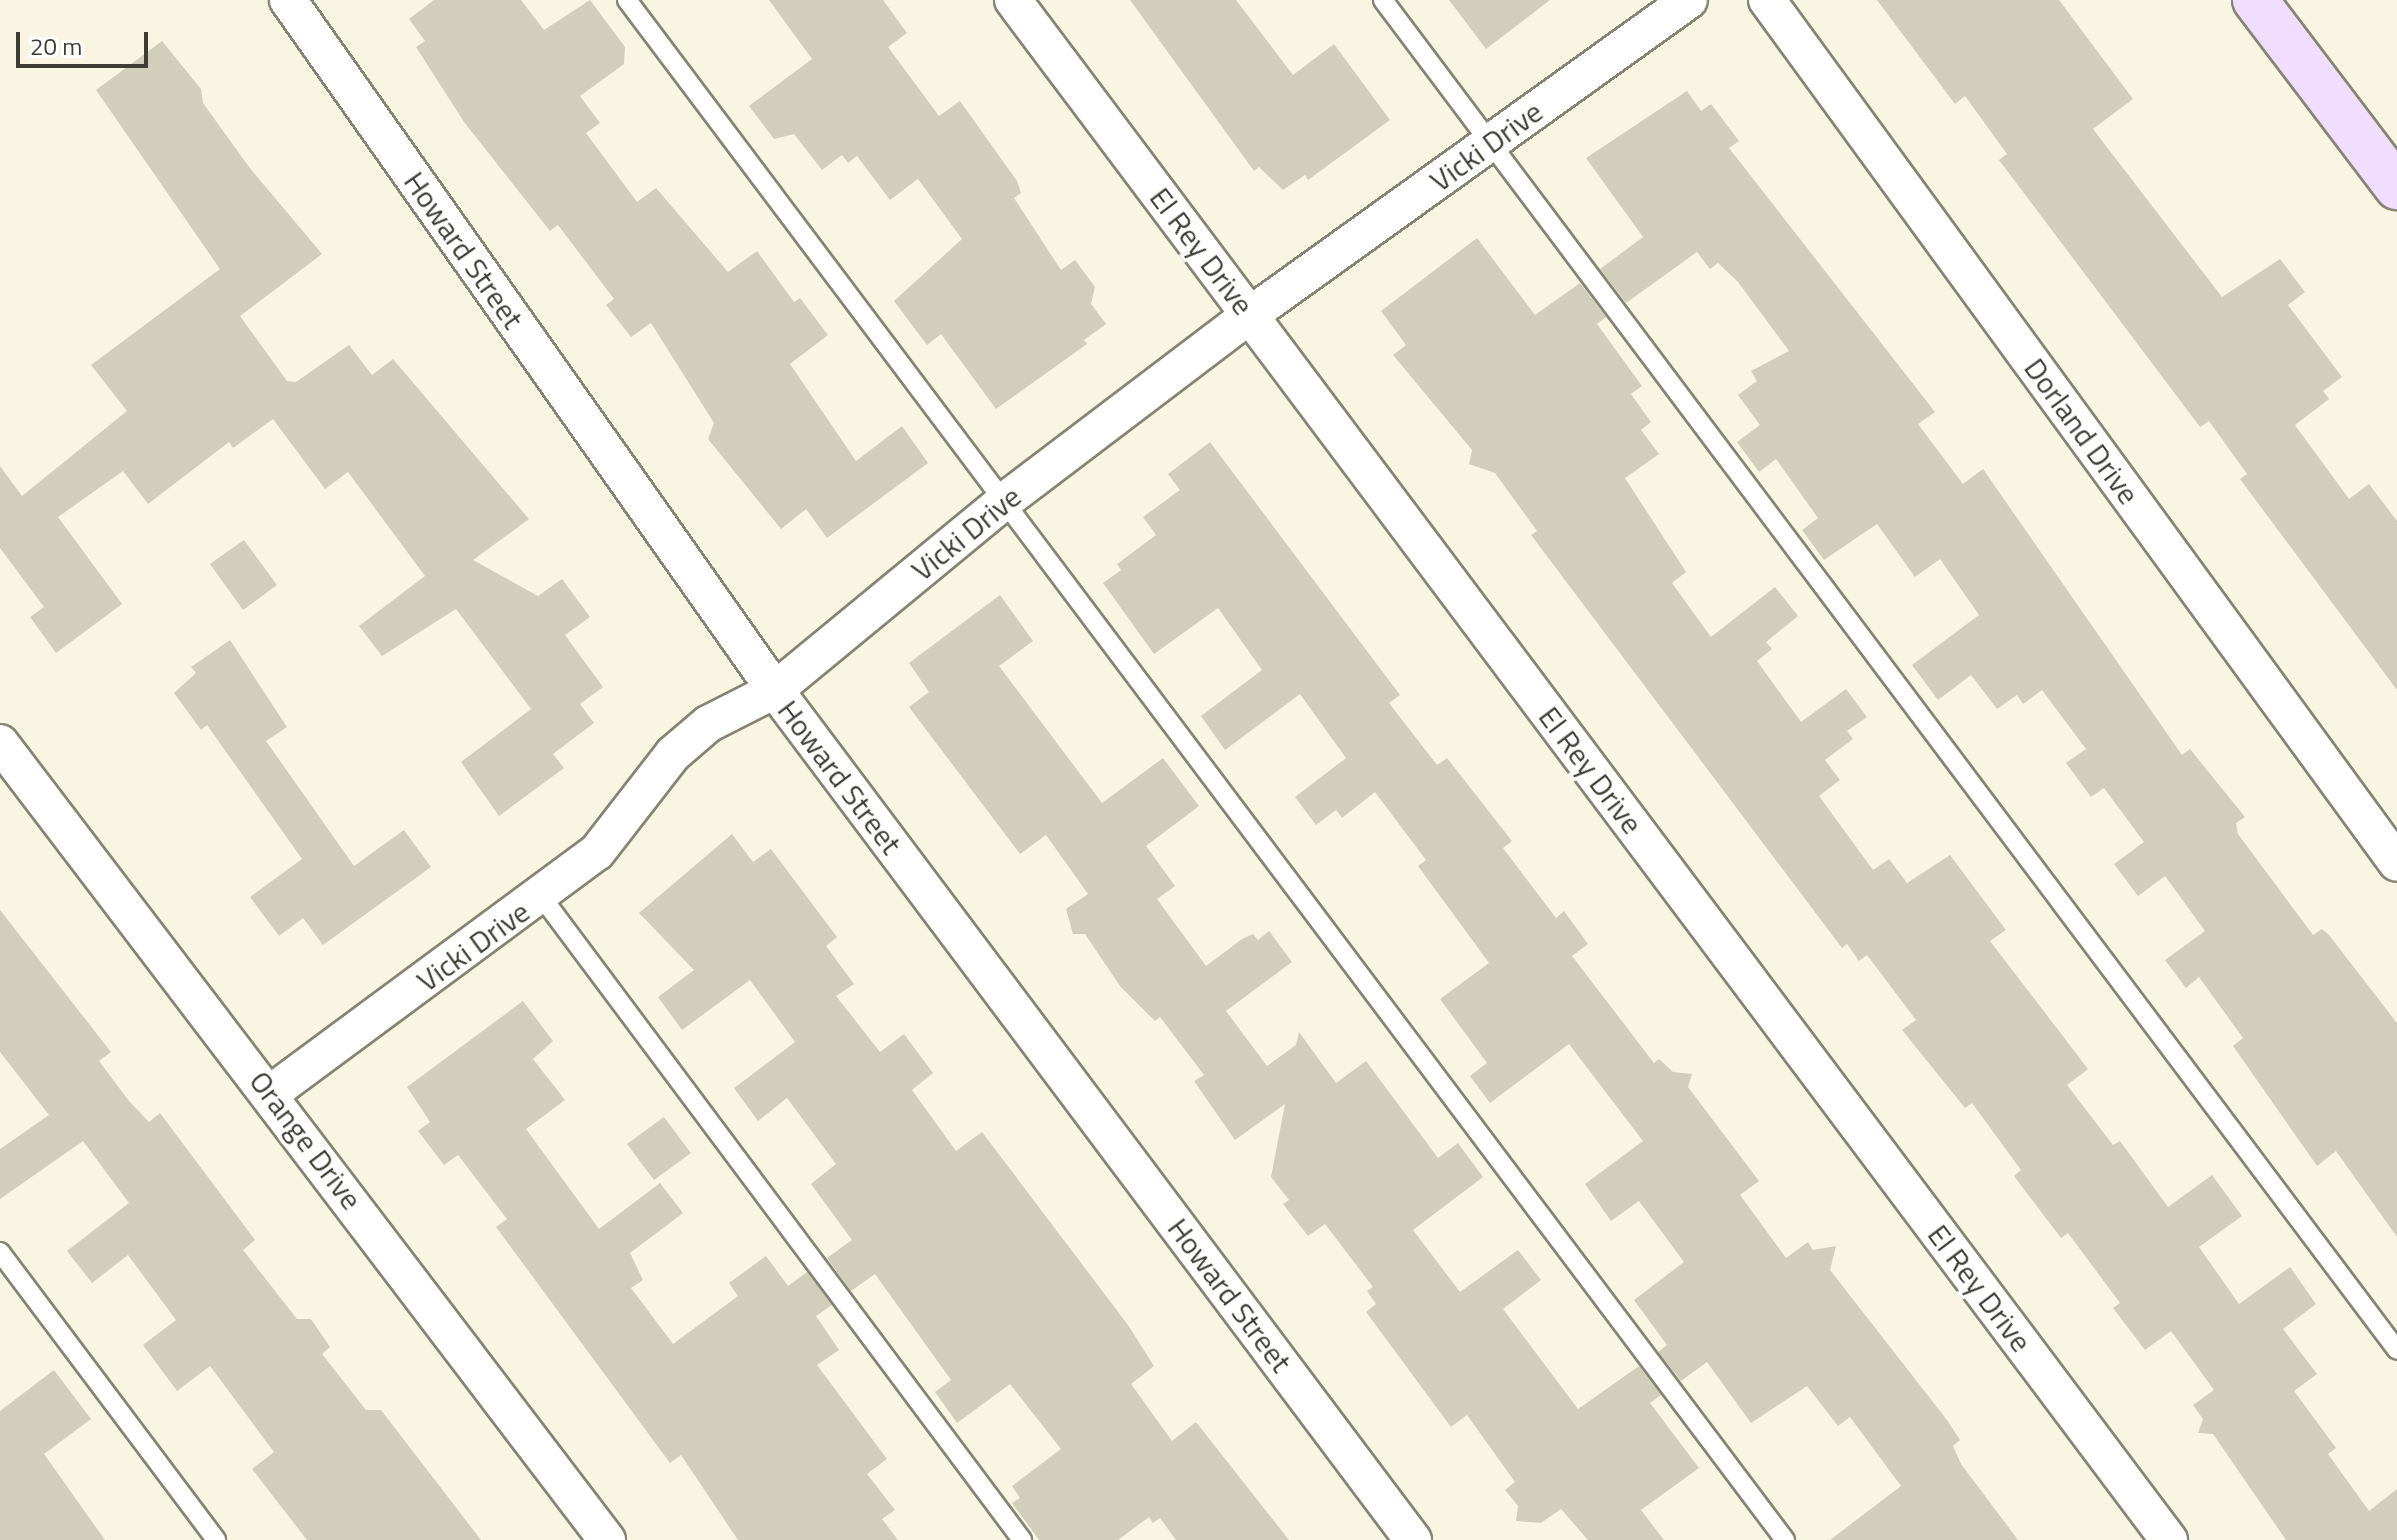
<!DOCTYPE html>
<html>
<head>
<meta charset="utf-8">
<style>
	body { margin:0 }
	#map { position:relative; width:2397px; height:1540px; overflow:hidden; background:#f8f6e3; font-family:"Titillium Web",sans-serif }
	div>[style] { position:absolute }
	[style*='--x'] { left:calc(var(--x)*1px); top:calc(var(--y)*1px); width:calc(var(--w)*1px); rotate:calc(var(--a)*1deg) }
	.building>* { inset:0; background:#d1cebb }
	.roads { filter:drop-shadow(2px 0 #868472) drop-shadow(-2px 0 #868472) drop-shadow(0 2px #868472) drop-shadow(0 -2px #868472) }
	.service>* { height:18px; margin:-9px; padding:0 9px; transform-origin:9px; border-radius:9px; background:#fff }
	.minor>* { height:36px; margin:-18px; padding:0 18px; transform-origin:18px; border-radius:18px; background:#fff }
	.primary>* { height:44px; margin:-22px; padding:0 22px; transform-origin:22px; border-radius:22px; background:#f1deff }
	span { translate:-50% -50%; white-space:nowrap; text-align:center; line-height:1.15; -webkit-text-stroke:7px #fff; paint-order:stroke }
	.street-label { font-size:30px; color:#3d3c35 }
	.scale { position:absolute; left:16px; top:32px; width:132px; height:36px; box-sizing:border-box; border:4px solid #3d3c35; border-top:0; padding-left:10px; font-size:24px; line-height:28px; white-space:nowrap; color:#3d3c35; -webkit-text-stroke:6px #fff; paint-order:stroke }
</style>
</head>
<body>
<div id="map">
	<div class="building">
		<div style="clip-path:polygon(434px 0,521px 0,544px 30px,590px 0,625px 47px,624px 64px,580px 96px,600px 123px,586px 133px,637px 202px,656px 188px,728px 272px,757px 251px,794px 302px,800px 298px,828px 335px,790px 364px,856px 461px,902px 426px,928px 463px,827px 538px,806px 509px,781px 529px,708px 439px,714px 423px,651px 323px,631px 337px,606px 305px,614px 299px,558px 225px,550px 231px,464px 122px,416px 47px,425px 41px,409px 19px)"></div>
		<div style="clip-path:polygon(769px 0,883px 0,907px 33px,888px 47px,939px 116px,960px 101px,1017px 181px,1021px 193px,1014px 198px,1061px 270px,1075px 260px,1095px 287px,1091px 304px,1106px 324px,1084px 340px,1087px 344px,996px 409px,941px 334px,927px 345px,894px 301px,962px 239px,918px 179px,890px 200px,857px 156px,848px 163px,842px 155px,822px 170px,794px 134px,774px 139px,749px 106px,812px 59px)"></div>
		<div style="clip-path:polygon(1130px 0,1236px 0,1293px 75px,1334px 44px,1390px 120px,1308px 180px,1305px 175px,1283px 190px,1259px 167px,1254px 171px)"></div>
		<div style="clip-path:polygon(1449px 0,1550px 0,1486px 49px)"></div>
		<div style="clip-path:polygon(1877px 0,2059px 0,2133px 99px,2093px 129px,2222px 297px,2280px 259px,2305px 292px,2288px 305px,2342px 377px,2323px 391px,2329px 399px,2295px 425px,2349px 499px,2369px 484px,2397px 521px,2397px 690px,2240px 479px,2247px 474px,2209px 421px,2200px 427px,1999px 160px,2007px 154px,1965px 96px,1955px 104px)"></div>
		<div style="clip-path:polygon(162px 41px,201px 89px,203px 103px,249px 167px,322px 254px,240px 316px,287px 381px,296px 382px,349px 345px,372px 375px,393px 359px,529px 519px,473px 560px,538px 596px,562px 579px,590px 617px,565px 635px,603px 687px,580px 704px,594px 723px,553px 754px,564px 768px,499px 816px,461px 762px,531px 709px,456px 609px,382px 656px,359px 626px,425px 576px,348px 472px,325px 489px,273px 419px,233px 448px,229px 442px,148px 504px,123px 471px,58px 517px,122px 604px,56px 653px,30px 617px,44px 607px,0 548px,0 466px,22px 496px,127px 411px,91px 365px,220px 269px,96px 90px)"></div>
		<div style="clip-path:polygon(1687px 91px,1701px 111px,1711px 104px,1739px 141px,1729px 148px,1935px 412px,1918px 424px,1963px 484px,1983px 469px,2182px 755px,2190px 749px,2245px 817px,2236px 823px,2238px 834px,2313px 935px,2322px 929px,2329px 935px,2397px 1023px,2397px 1237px,2336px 1151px,2317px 1166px,2233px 1046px,2243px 1038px,2199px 977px,2186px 988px,2165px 960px,2205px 931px,2165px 876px,2138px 896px,2114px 864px,2144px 842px,2104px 788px,2091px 797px,2066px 763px,2086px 749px,2042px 690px,2023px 704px,2017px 695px,1997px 709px,1971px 675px,1938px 700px,1912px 665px,1979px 615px,1940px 559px,1915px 577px,1877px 524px,1824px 560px,1802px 530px,1818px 518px,1776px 459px,1759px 472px,1737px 442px,1760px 425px,1738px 395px,1757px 381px,1751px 371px,1789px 351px,1738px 282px,1718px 263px,1710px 269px,1697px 252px,1626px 303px,1600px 269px,1643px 237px,1586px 158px)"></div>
		<div style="clip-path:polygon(1477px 238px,1535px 315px,1580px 283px,1606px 317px,1597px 324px,1642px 386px,1631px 394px,1651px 422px,1641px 430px,1659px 454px,1625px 478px,1686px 572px,1672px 583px,1711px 637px,1775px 587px,1798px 616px,1766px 642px,1772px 649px,1757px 661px,1801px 722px,1846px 689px,1867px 717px,1847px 731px,1853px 739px,1825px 760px,1840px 780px,1819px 796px,1873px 870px,1889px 859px,1907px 883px,1950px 855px,2006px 930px,1990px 941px,2088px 1069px,2067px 1085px,2113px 1145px,2120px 1141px,2168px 1207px,2212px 1175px,2242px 1216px,2199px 1247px,2239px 1304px,2290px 1267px,2316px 1304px,2283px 1329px,2317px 1374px,2294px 1391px,2336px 1448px,2328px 1454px,2369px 1511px,2397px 1489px,2397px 1540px,2286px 1540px,2213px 1434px,2198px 1433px,2203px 1419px,2193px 1405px,2214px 1390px,2171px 1331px,2145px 1350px,2113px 1308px,2120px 1303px,2068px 1233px,2061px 1238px,2014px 1176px,2021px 1170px,1972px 1103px,1965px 1108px,1902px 1030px,1916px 1020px,1867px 955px,1859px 961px,1847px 944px,1842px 948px,1531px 535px,1537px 531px,1495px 473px,1469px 464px,1472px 450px,1393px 355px,1406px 345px,1381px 311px)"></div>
		<div style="clip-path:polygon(1210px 442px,1400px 695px,1389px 703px,1437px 765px,1447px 758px,1512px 841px,1503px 848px,1556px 918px,1564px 911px,1588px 944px,1572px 956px,1654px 1063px,1659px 1059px,1673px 1072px,1692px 1074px,1688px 1087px,1759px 1181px,1740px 1195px,1786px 1258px,1808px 1242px,1813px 1250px,1836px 1246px,1830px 1270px,1947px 1420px,1960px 1440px,1953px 1446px,1961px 1464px,2018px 1540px,1830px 1540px,1901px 1486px,1850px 1417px,1838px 1426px,1807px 1386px,1751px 1423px,1707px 1362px,1681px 1381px,1658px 1352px,1667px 1345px,1634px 1300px,1684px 1262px,1639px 1201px,1611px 1221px,1585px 1184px,1643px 1141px,1569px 1044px,1490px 1103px,1470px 1076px,1487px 1063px,1440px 999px,1489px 963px,1418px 866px,1426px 860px,1375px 792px,1342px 818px,1336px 810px,1316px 825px,1295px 797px,1346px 758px,1300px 694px,1225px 750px,1201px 716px,1262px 670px,1218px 608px,1154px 654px,1103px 583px,1121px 570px,1117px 564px,1156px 535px,1143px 517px,1180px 490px,1168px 474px)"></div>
		<div style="clip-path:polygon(244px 540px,277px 585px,243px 610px,210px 564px)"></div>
		<div style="clip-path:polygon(1000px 595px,1033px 641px,999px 666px,1102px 803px,1163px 758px,1199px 806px,1146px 846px,1175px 886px,1157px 899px,1206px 966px,1242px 939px,1253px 934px,1258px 940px,1269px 931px,1292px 962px,1226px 1011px,1267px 1066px,1296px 1045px,1299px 1032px,1336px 1083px,1366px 1061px,1438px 1158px,1458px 1143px,1483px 1177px,1413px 1230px,1460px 1292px,1518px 1250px,1541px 1280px,1503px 1309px,1578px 1409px,1639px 1366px,1661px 1395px,1650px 1403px,1699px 1468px,1641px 1510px,1664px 1540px,1588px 1540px,1561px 1509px,1541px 1523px,1516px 1521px,1518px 1506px,1505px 1490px,1515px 1482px,1467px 1415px,1451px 1427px,1366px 1312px,1376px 1304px,1367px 1291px,1373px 1287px,1325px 1224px,1308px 1236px,1283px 1204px,1289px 1200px,1271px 1177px,1285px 1104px,1235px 1140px,1194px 1081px,1204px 1075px,1160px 1017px,1155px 1021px,1120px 986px,1085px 934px,1073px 934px,1066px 909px,1088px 894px,1046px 835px,1020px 854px,909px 707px,929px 692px,909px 663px)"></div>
		<div style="clip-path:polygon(230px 640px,287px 727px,266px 741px,354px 866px,404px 830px,431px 867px,323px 945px,303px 918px,279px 936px,250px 897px,302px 859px,207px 725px,201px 730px,174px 693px,196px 673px,191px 667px)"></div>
		<div style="clip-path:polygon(732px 834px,753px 862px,771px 849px,837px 937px,826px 946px,854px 984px,836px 996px,880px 1052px,904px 1034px,933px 1073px,912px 1090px,956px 1151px,982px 1132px,1128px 1325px,1154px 1366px,1131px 1384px,1172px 1441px,1196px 1422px,1289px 1540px,1176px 1540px,1160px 1518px,1153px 1523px,1149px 1517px,1118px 1540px,1039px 1540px,1012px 1503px,1020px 1498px,1012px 1486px,1061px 1449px,1010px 1384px,957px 1423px,935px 1392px,951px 1380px,875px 1274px,851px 1291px,827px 1258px,852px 1240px,811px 1184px,836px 1164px,787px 1098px,758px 1121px,734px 1088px,795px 1042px,750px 980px,682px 1030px,658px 997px,694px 970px,639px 913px)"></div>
		<div style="clip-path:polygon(0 910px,111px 1052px,99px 1061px,129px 1101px,149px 1122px,160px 1113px,255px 1240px,243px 1250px,297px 1319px,311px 1319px,330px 1347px,322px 1354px,366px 1410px,381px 1410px,481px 1540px,307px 1540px,252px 1469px,274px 1452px,210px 1366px,177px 1391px,143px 1345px,176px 1320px,128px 1255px,92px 1283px,67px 1251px,129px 1203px,83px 1141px,0 1199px,0 1149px,49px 1115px,0 1052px)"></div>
		<div style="clip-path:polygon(523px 1001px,553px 1041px,533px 1059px,565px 1100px,526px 1129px,599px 1229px,660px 1183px,683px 1213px,630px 1253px,643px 1280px,631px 1288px,673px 1344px,738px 1296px,729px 1283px,766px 1256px,788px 1286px,807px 1272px,832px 1305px,816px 1316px,839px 1350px,817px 1365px,887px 1459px,867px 1474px,895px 1510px,882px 1519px,898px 1540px,738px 1540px,681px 1455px,670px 1463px,496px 1227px,507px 1219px,458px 1155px,444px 1165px,418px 1131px,430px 1122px,407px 1087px)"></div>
		<div style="clip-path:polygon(664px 1117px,691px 1153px,654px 1180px,627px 1144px)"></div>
		<div style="clip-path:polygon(54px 1370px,91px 1419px,44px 1454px,105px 1540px,0 1540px,0 1411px)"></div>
	</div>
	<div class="roads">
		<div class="service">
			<div style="--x:627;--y:0;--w:1927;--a:53.06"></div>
			<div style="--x:1383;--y:0;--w:1688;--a:53.09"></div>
			<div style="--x:541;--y:896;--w:804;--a:53.24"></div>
			<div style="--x:0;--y:1252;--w:360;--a:53.1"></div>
		</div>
		<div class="minor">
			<div style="--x:288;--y:0;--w:845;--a:54.79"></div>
			<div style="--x:775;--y:690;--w:1063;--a:53.11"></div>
			<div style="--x:1013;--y:0;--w:1926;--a:53.11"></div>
			<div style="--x:1767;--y:0;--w:1068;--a:53.87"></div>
			<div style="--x:0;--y:743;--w:1002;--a:52.71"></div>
			<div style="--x:271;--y:1093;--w:405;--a:-36.5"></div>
			<div style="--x:597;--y:852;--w:124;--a:-52.2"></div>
			<div style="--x:673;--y:754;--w:46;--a:-40.6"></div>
			<div style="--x:708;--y:724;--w:75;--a:-26.9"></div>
			<div style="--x:775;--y:690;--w:294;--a:-39.5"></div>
			<div style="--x:1002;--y:503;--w:311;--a:-37.2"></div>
			<div style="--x:1250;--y:315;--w:540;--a:-35.66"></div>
		</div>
		<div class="primary">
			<div style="--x:2255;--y:0;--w:235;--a:52.8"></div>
		</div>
	</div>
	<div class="street-label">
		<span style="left:1486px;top:146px;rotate:-36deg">Vicki Drive</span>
		<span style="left:464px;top:250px;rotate:55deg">Howard Street</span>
		<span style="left:1202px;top:251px;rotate:53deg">El Rey Drive</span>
		<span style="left:2082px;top:431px;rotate:54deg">Dorland Drive</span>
		<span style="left:966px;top:533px;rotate:-39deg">Vicki Drive</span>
		<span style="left:1591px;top:770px;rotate:53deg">El Rey Drive</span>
		<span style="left:840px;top:777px;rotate:53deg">Howard Street</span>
		<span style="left:473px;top:946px;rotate:-36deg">Vicki Drive</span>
		<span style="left:306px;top:1140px;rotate:53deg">Orange Drive</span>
		<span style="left:1980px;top:1288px;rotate:53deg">El Rey Drive</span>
		<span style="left:1230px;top:1295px;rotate:53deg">Howard Street</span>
	</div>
	<div class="scale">20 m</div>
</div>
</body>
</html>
